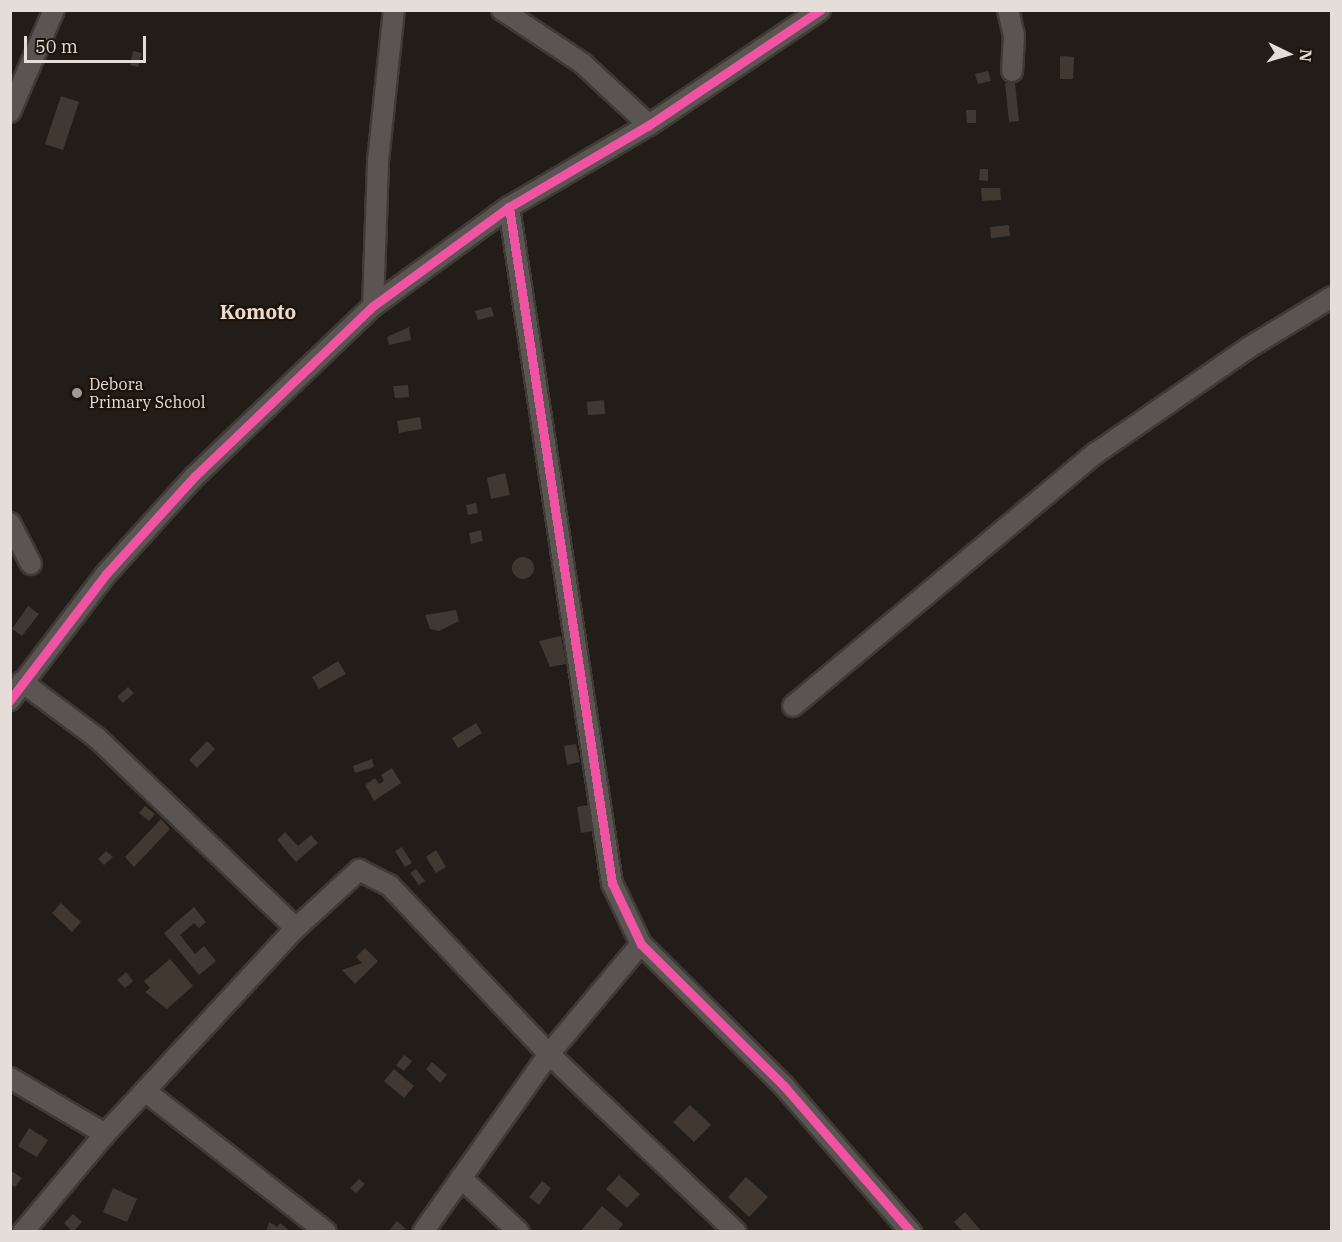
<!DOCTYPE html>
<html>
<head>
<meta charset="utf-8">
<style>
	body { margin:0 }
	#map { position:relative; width:1342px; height:1242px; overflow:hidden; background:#221d18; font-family:"IBM Plex Serif",serif }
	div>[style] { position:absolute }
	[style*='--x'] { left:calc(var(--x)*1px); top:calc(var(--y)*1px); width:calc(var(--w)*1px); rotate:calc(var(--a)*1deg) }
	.building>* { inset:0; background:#403831 }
	.round { border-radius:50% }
	.roads { filter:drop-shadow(2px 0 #3f3a36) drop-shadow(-2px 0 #3f3a36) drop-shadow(0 2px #3f3a36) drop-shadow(0 -2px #3f3a36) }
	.minor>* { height:20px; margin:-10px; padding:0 10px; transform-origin:10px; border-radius:10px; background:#5a5552 }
	.cycleway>* { height:9px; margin:-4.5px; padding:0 4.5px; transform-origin:4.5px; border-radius:4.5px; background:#f153a3 }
	.dots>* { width:16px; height:16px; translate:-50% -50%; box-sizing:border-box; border:3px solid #1d130a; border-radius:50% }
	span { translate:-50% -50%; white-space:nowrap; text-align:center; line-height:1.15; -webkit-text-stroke:4.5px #1d130a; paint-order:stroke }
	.poi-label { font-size:16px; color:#e5ddd7 }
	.left { translate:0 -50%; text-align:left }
	.quarter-label { font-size:20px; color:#ebdbcf; font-weight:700 }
	.frame { position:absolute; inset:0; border:12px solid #e5ddd7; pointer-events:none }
	.north { position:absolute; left:1258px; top:24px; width:60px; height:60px; -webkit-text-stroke:4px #1d130a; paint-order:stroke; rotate:95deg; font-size:16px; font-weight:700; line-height:24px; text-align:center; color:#e5ddd7 }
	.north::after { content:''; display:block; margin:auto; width:21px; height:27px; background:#e5ddd7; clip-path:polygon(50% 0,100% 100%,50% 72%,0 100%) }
	.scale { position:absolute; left:24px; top:36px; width:122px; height:27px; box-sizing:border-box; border:3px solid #e5ddd7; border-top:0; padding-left:8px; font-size:18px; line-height:21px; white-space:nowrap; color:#e5ddd7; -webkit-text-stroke:4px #1d130a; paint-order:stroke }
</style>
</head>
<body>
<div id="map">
	<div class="building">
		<div style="clip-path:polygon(133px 51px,142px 53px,138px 67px,130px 65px)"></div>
		<div style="clip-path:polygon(1060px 56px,1074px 57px,1073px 79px,1060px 79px)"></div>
		<div style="clip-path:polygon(988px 71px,991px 81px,978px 84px,975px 74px)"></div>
		<div style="clip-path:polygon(1015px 82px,1019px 121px,1009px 122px,1005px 83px)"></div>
		<div style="clip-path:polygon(61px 96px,79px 102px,63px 150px,45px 144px)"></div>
		<div style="clip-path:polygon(966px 110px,976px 110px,976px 123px,967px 123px)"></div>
		<div style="clip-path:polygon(980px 169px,988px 169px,988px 181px,979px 180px)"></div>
		<div style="clip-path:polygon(981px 188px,1000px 188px,1001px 200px,982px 201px)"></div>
		<div style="clip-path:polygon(1009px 225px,1010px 236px,991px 238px,990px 227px)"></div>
		<div style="clip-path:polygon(491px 307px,494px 316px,478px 320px,475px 311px)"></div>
		<div style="clip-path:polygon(409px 327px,411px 340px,389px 345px,387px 337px)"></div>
		<div style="clip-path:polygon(408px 385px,409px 397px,395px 398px,393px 386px)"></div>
		<div style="clip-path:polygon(604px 400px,605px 414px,588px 415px,587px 402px)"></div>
		<div style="clip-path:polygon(420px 417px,422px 429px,399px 433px,397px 421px)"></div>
		<div style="clip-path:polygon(505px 473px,510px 495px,491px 499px,487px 478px)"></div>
		<div style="clip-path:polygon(476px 503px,478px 513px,468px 515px,466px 505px)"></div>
		<div style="clip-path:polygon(481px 530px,483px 541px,471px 544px,469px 533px)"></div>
		<div class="round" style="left:512px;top:557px;width:22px;height:22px"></div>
		<div style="clip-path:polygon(28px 606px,39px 614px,22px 636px,12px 629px)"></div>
		<div style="clip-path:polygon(456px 610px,459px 621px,439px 631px,430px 629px,425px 615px)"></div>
		<div style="clip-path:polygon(561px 636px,566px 664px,550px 667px,539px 641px)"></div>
		<div style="clip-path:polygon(338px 661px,346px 674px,319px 689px,312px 677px)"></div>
		<div style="clip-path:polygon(128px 687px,134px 693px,123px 703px,117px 697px)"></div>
		<div style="clip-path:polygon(476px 723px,482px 733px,458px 748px,452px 738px)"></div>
		<div style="clip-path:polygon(207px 741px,215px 749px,197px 768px,189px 760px)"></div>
		<div style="clip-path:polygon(576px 744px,580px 762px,567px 765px,564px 746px)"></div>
		<div style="clip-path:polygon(372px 759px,374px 767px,355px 773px,353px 766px)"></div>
		<div style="clip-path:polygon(392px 768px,401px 783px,374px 801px,365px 785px,375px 778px,379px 784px,384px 781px,381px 775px)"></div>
		<div style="clip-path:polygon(588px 805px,593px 831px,581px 833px,577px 807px)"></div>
		<div style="clip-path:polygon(145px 806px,155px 814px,149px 821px,139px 813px)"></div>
		<div style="clip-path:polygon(161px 819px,170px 829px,134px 867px,125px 857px)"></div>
		<div style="clip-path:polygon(285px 832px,298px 846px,311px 835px,318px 843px,296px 862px,277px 840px)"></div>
		<div style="clip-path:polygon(402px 847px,412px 863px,405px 867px,395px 851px)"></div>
		<div style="clip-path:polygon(436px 850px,446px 867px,436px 873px,426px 857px)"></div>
		<div style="clip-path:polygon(106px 851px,113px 857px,104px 865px,98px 859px)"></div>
		<div style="clip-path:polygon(416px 869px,425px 881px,419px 885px,410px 873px)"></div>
		<div style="clip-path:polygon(61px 903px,81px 922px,72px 932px,52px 913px)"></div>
		<div style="clip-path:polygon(194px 907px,206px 922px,199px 928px,194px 923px,180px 935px,195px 954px,204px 946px,216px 961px,199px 975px,164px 933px)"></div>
		<div style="clip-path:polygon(365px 948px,378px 961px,355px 984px,342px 970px,362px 963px,356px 957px)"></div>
		<div style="clip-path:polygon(170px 959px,193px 986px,167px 1009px,145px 992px,150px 988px,144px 981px)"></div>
		<div style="clip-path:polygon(126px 972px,133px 981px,125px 988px,117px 980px)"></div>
		<div style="clip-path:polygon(404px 1055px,412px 1061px,404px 1071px,396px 1065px)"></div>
		<div style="clip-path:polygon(432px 1062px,447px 1075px,440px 1083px,426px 1069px)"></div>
		<div style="clip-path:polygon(394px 1069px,414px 1086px,404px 1098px,384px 1081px)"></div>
		<div style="clip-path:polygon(690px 1105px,711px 1125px,694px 1142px,673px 1122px)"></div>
		<div style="clip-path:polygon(29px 1128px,48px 1140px,37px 1157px,18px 1146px)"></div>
		<div style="clip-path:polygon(10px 1170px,22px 1178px,15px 1187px,10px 1184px)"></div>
		<div style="clip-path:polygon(619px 1175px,640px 1194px,627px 1208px,606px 1189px)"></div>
		<div style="clip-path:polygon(746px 1177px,768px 1197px,749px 1217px,728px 1197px)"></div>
		<div style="clip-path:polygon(359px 1179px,365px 1184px,356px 1193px,350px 1188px)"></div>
		<div style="clip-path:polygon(542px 1181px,551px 1188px,539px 1205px,529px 1197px)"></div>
		<div style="clip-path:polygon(113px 1188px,137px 1199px,127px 1222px,103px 1212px)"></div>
		<div style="clip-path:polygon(602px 1206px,623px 1224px,617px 1232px,580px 1232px)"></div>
		<div style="clip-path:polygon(965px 1212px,982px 1232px,963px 1232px,954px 1222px)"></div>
		<div style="clip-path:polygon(73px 1214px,82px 1222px,73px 1232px,64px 1223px)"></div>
		<div style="clip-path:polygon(397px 1221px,406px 1229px,388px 1232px)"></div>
		<div style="clip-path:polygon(269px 1222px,277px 1227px,280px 1223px,291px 1232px,266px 1232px)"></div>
	</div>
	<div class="roads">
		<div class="minor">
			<div style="--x:502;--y:10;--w:96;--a:33.5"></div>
			<div style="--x:582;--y:63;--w:91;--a:42.8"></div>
			<div style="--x:1008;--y:10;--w:26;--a:77"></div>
			<div style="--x:1014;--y:35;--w:36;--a:93"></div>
			<div style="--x:10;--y:112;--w:111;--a:-66.7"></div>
			<div style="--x:509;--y:207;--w:684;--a:81.34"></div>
			<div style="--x:612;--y:883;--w:68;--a:64.6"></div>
			<div style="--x:641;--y:944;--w:202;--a:44.8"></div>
			<div style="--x:784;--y:1086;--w:194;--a:49"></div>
			<div style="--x:373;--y:306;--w:145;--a:-88"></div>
			<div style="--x:378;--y:161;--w:152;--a:-84"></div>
			<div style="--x:10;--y:523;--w:46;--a:62.9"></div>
			<div style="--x:22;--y:682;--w:94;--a:36.7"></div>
			<div style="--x:97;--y:738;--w:275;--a:43.7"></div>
			<div style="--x:10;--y:700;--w:158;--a:-52.7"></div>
			<div style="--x:106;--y:574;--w:132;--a:-47.8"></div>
			<div style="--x:195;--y:476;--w:246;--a:-43.7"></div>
			<div style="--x:373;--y:306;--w:168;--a:-36.1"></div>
			<div style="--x:509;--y:207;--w:162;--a:-30.4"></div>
			<div style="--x:649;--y:125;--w:206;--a:-33.9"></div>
			<div style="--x:793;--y:706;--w:395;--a:-39.9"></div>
			<div style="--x:1096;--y:453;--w:185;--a:-34.6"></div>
			<div style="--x:1248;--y:348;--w:98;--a:-31.3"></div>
			<div style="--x:10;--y:1078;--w:110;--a:30.5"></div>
			<div style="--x:145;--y:1091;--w:229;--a:37.9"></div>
			<div style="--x:461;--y:1178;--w:79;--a:43"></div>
			<div style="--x:23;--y:1232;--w:128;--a:-50.1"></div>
			<div style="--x:105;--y:1134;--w:281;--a:-47.2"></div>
			<div style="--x:296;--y:928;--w:86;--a:-42.6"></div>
			<div style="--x:359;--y:870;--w:34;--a:27"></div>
			<div style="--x:389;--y:885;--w:233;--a:46.6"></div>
			<div style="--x:549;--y:1054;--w:258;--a:43.6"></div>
			<div style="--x:423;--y:1232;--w:218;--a:-54.7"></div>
			<div style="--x:549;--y:1054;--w:143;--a:-50.1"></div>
		</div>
	</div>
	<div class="cycleway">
		<div style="--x:509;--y:207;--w:684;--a:81.34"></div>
		<div style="--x:612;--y:883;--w:68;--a:64.6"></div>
		<div style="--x:641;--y:944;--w:202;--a:44.8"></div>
		<div style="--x:784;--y:1086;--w:194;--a:49"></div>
		<div style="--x:10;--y:700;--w:158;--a:-52.7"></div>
		<div style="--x:106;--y:574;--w:132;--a:-47.8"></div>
		<div style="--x:195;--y:476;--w:246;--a:-43.7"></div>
		<div style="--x:373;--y:306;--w:168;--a:-36.1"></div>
		<div style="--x:509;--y:207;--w:162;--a:-30.4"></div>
		<div style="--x:649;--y:125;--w:206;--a:-33.9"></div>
	</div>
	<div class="dots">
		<div style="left:77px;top:393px;background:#a19a94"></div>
	</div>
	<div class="poi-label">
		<span class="left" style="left:89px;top:393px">Debora<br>Primary School</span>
	</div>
	<div class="quarter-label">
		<span style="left:258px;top:311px">Komoto</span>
	</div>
	<div class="frame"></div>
	<div class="north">N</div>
	<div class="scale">50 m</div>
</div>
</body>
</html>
